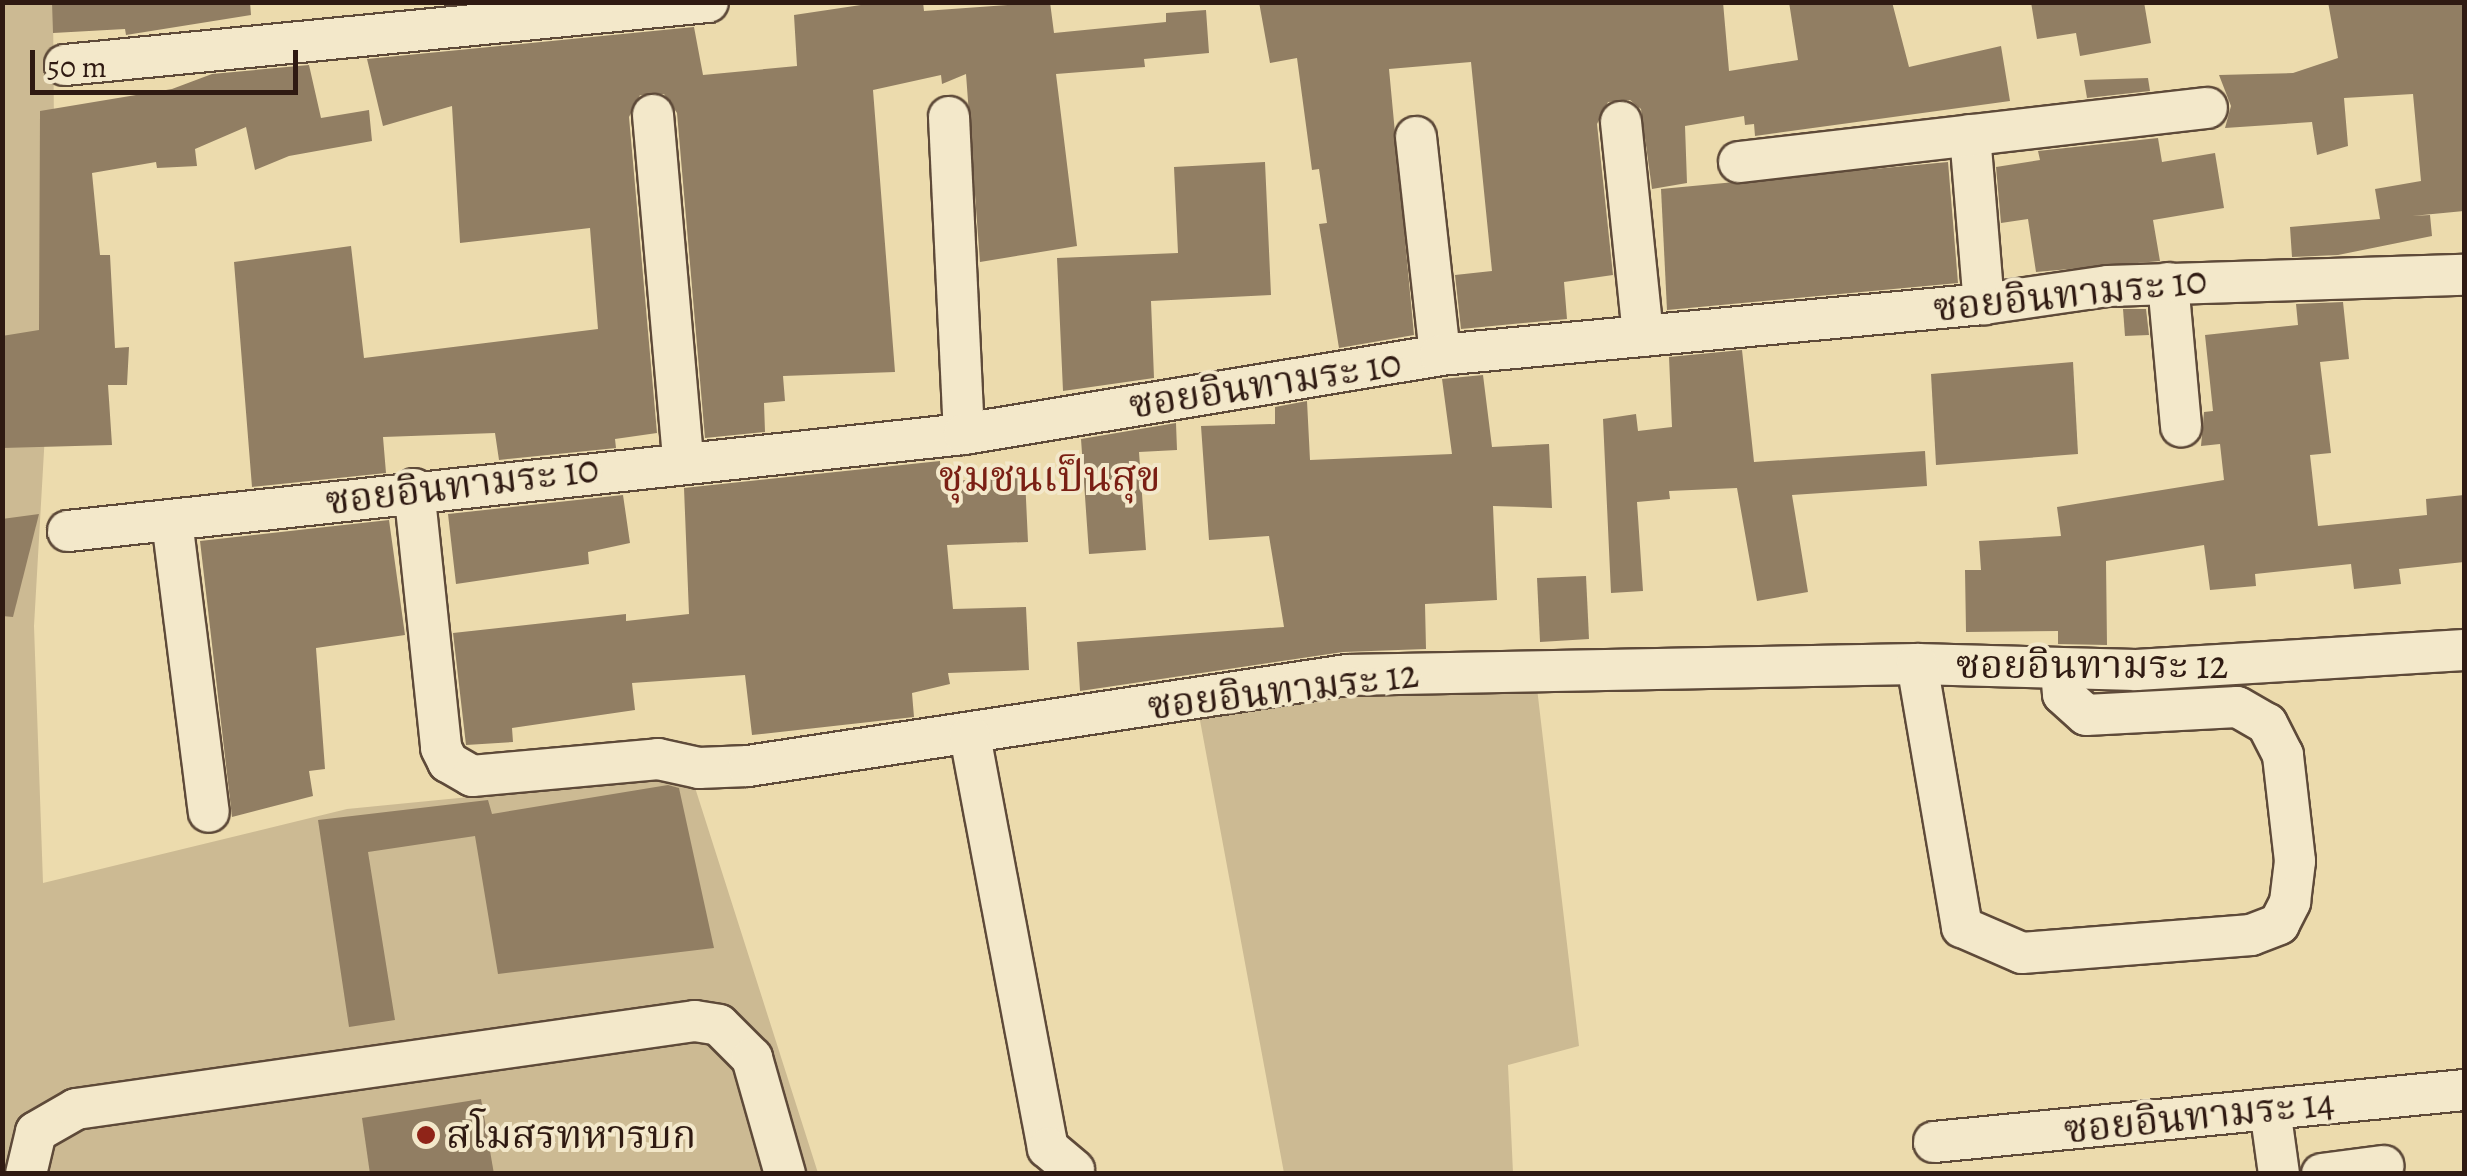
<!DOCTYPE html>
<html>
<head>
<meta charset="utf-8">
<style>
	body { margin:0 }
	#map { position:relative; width:2467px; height:1176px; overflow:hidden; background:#ecdbad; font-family:Alegreya,"Noto Serif Thai",serif }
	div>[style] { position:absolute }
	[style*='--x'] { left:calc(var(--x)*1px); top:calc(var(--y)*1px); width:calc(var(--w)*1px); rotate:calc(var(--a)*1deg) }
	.green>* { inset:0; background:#ccba93 }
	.building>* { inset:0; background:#917e63 }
	.roads { filter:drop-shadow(2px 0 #5e4a39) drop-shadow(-2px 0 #5e4a39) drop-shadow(0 2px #5e4a39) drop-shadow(0 -2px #5e4a39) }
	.minor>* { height:40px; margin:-20px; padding:0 20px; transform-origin:20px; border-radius:20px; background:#f3e8ca }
	.dots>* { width:28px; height:28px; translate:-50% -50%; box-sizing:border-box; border:5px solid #f3e8ca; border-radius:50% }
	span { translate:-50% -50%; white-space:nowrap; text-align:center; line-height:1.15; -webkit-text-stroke:8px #f3e8ca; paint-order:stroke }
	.street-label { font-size:40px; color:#2f1a12 }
	.poi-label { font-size:40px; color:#2f1a12 }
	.left { translate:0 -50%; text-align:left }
	.neighbourhood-label { font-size:42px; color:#7a1f14 }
	.frame { position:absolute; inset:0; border:5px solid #2f1a12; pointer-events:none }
	.scale { position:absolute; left:30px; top:50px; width:268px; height:45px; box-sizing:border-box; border:5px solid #2f1a12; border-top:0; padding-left:12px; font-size:30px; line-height:35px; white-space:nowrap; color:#2f1a12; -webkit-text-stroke:8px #f3e8ca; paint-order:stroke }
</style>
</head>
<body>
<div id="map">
	<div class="green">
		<div style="clip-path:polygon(2px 3px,53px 3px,55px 259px,34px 626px,43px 883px,347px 809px,691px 775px,818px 1173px,3px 1173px)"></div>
		<div style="clip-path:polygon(1537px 688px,1579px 1046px,1508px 1065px,1513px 1173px,1284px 1173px,1199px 715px,1389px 690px)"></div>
	</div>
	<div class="building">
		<div style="clip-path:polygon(52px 2px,250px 2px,251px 15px,126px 35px,125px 29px,53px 33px)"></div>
		<div style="clip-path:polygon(881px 2px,923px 2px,924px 11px,1050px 2px,1054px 33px,1166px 22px,1166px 13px,1206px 10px,1209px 53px,1144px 59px,1145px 67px,1056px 74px,1077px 246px,980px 262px,966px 74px,942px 84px,941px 75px,873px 90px,895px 372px,783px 376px,785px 401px,764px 403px,765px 432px,705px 438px,677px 113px,664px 94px,640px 95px,629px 117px,657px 433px,615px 439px,616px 448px,499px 460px,495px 433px,383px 437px,386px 473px,252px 487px,234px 262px,351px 246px,364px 358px,598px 329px,590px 228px,460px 243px,452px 106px,383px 126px,367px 59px,694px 27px,703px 75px,797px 66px,794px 15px)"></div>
		<div style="clip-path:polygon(1259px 2px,1723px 2px,1729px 71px,1798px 60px,1789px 2px,1892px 2px,1909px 67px,2001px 46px,2010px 101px,1755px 136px,1754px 124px,1745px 125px,1744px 116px,1685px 126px,1687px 183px,1652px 189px,1641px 109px,1630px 100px,1608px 102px,1597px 124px,1613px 275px,1564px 282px,1567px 319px,1461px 329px,1455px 275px,1492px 271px,1471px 62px,1389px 69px,1414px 335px,1339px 348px,1319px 224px,1327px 223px,1319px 169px,1312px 170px,1297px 58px,1270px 63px)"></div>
		<div style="clip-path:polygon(2031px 2px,2144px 2px,2151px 43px,2080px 56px,2076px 33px,2037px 39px)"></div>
		<div style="clip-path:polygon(2328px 2px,2464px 2px,2464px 211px,2412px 216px,2430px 215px,2432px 236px,2338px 255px,2292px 257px,2290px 227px,2380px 219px,2375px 189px,2421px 181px,2413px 94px,2344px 98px,2348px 146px,2317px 155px,2312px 122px,2225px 128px,2231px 106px,2219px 75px,2293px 73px,2338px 58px)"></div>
		<div style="clip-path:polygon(309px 65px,321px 118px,369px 110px,372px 141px,289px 156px,255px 170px,246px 127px,195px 149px,197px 166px,157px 168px,156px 162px,92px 173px,100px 255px,110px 255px,115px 348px,129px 347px,127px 385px,108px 385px,112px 445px,2px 448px,2px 336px,39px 330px,40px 111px,172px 89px,212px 74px)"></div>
		<div style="clip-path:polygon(2148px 78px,2150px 91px,2087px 98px,2084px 80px)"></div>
		<div style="clip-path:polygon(2158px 138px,2162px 162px,2215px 153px,2224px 208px,2153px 220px,2160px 261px,2036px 272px,2028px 219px,2001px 223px,1996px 167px,2040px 160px,2038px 151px)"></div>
		<div style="clip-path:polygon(1265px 162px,1271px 295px,1151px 301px,1154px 378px,1063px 391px,1057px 258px,1178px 253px,1174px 167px)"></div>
		<div style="clip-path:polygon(1948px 162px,1958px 283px,1667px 310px,1661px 189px)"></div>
		<div style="clip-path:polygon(2343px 302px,2349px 359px,2320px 362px,2331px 453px,2310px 455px,2318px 526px,2427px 515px,2426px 499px,2464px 495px,2464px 562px,2399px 569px,2401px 584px,2354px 589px,2351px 564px,2255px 574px,2256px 586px,2210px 590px,2204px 545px,2106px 561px,2107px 645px,2058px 644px,2058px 631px,1966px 632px,1965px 570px,1981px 570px,1979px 541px,2061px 536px,2057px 507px,2224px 480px,2220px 444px,2201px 446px,2204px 412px,2213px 411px,2205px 335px,2298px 325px,2296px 304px)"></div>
		<div style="clip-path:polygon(2123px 309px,2146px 309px,2149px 335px,2125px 336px)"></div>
		<div style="clip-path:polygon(1742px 350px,1754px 462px,1925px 451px,1927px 486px,1792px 495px,1808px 592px,1757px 601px,1737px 488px,1669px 491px,1670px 499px,1637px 502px,1643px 591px,1611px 593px,1603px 419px,1636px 414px,1638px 431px,1672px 427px,1669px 357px)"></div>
		<div style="clip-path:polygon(2073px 362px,2078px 454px,1936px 465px,1931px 374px)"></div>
		<div style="clip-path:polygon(1483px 375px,1492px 447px,1549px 444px,1552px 508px,1493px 506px,1497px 600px,1425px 604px,1426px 649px,1343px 652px,1080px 691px,1077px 642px,1284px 627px,1269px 536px,1209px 540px,1201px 426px,1275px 424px,1275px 407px,1307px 401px,1310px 460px,1452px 454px,1442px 379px)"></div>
		<div style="clip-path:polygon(1176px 423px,1177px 450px,1139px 452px,1146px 550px,1089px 554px,1081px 439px)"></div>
		<div style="clip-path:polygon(940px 461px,941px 481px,1025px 478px,1028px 542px,947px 545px,953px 609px,1026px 607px,1029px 670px,948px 673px,950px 684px,912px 693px,914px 717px,752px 735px,745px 675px,632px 683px,635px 710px,512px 728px,513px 742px,466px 745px,453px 633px,626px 614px,626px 621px,689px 614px,684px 488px)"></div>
		<div style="clip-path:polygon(623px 495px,630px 543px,588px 552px,589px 564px,456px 584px,448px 514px)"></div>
		<div style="clip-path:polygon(39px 514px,13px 617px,2px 616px,2px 519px)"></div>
		<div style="clip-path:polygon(389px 520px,405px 635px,316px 648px,325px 769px,309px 771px,313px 796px,232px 817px,200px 541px)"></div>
		<div style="clip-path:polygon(1586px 576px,1589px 639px,1540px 642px,1537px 578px)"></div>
		<div style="clip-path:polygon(668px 785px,679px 788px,714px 948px,498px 974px,475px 836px,368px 852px,395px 1020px,349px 1027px,318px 820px,488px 800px,492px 814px)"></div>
		<div style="clip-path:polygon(481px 1099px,494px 1174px,370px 1174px,362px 1118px)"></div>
	</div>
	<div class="roads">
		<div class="minor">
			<div style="--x:65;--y:65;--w:646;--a:-5.6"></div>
			<div style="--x:653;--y:115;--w:346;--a:85"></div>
			<div style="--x:949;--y:117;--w:317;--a:87.3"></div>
			<div style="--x:1621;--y:122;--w:215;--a:84.1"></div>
			<div style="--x:1970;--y:135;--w:170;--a:85.3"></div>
			<div style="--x:1416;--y:137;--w:219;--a:83.7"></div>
			<div style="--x:1739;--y:162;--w:471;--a:-6.6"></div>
			<div style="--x:2168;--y:283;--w:144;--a:84.8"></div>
			<div style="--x:414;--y:489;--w:260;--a:84"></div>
			<div style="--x:441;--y:748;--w:16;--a:63"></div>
			<div style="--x:448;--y:762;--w:28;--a:30"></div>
			<div style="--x:472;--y:776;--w:187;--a:-5.2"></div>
			<div style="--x:658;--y:759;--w:42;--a:12.4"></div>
			<div style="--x:699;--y:768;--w:49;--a:-2.3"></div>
			<div style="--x:748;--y:766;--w:606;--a:-8.64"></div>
			<div style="--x:1347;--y:675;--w:570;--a:-1.11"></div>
			<div style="--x:1917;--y:664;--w:219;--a:1.6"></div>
			<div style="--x:2136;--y:670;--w:329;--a:-3.5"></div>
			<div style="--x:172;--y:521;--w:293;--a:82.8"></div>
			<div style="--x:68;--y:531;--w:901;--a:-6.18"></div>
			<div style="--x:964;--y:434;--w:483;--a:-9.4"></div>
			<div style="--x:1440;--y:355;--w:546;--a:-5.36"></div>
			<div style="--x:1984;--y:304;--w:125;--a:-8.3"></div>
			<div style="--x:2108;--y:286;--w:356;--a:-1.8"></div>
			<div style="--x:1917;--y:664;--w:267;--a:80.3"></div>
			<div style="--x:1962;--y:927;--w:65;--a:23.4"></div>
			<div style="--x:2022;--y:953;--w:230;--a:-4.5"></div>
			<div style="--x:2251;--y:935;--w:30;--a:-21"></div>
			<div style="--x:2279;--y:924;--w:25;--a:-63"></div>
			<div style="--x:2290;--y:902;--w:41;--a:-83"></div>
			<div style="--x:2295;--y:861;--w:107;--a:-96.5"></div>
			<div style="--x:2283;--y:755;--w:35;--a:-117"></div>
			<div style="--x:2267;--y:724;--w:34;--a:-150"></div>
			<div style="--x:2237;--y:707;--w:151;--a:177"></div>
			<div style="--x:2086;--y:715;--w:31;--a:-138"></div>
			<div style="--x:2063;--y:694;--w:24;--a:-95"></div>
			<div style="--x:970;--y:736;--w:419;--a:79.3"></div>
			<div style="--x:1048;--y:1148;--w:34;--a:40"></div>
			<div style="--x:2270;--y:1109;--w:66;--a:82.1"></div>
			<div style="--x:1934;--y:1142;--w:533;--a:-5.6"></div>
			<div style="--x:26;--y:1174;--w:43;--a:-76.6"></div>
			<div style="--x:36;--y:1132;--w:46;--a:-29.9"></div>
			<div style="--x:76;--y:1109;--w:625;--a:-8.09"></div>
			<div style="--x:695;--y:1021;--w:24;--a:9"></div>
			<div style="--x:719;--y:1025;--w:47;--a:45"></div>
			<div style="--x:752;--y:1058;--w:121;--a:74.1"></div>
			<div style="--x:2322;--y:1174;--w:62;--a:-7.5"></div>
		</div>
	</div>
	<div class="dots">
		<div style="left:426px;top:1135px;background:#8f2418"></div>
	</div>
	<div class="street-label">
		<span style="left:2070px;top:294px;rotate:-6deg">ซอยอินทามระ 10</span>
		<span style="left:1265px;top:384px;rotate:-9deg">ซอยอินทามระ 10</span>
		<span style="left:462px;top:485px;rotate:-7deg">ซอยอินทามระ 10</span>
		<span style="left:2092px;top:665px">ซอยอินทามระ 12</span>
		<span style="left:1283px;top:690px;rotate:-7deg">ซอยอินทามระ 12</span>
		<span style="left:2199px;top:1116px;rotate:-6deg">ซอยอินทามระ 14</span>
	</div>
	<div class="poi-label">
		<span class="left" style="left:446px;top:1135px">สโมสรทหารบก</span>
	</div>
	<div class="neighbourhood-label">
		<span style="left:1050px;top:477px">ชุมชนเป็นสุข</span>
	</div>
	<div class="frame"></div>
	<div class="scale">50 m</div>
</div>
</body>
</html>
